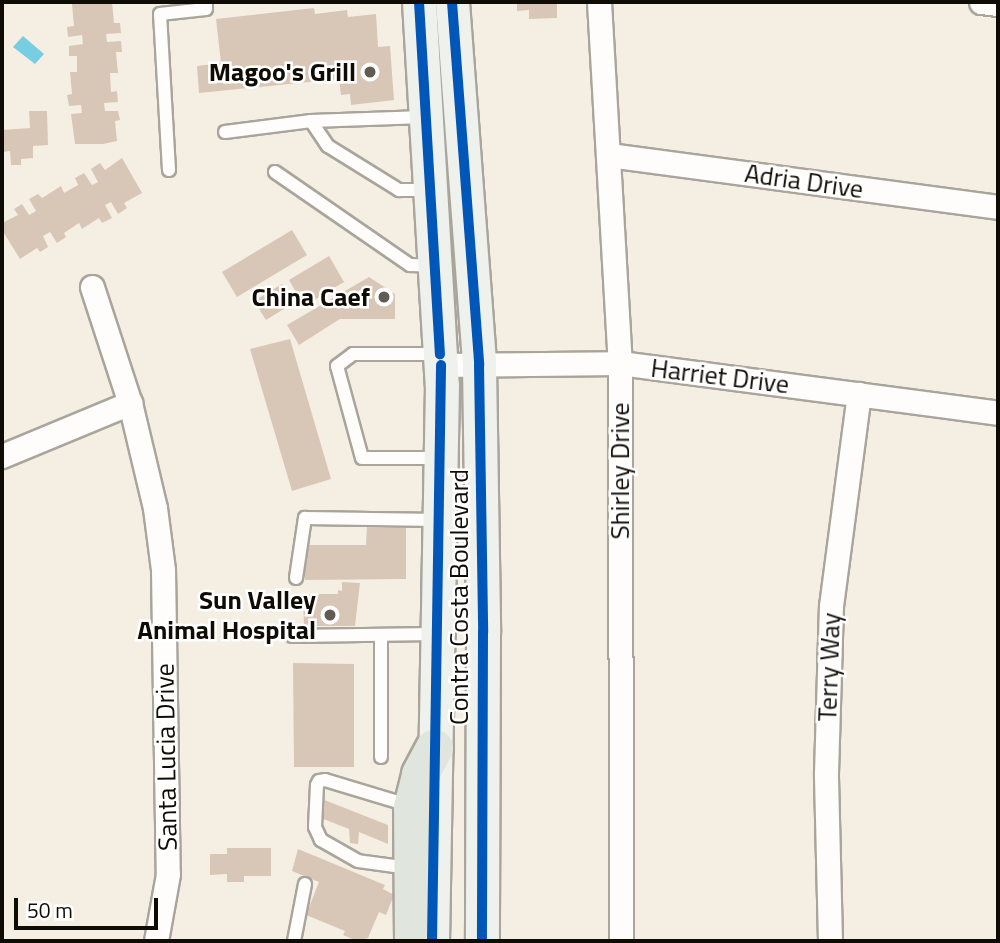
<!DOCTYPE html>
<html>
<head>
<meta charset="utf-8">
<style>
	body { margin:0 }
	#map { position:relative; width:1000px; height:943px; overflow:hidden; background:#f5efe3; font-family:"Titillium Web",sans-serif }
	div>[style] { position:absolute }
	[style*='--x'] { left:calc(var(--x)*1px); top:calc(var(--y)*1px); width:calc(var(--w)*1px); rotate:calc(var(--a)*1deg) }
	.water>* { inset:0; background:#77cde1 }
	.building>* { inset:0; background:#d8c7b7 }
	.roads { filter:drop-shadow(2px 0 #a9a59c) drop-shadow(-2px 0 #a9a59c) drop-shadow(0 2px #a9a59c) drop-shadow(0 -2px #a9a59c) }
	.lane>* { height:12px; margin:-6px; padding:0 6px; transform-origin:6px; border-radius:6px; background:#fefdfb }
	.street>* { height:23px; margin:-11.5px; padding:0 11.5px; transform-origin:11.5px; border-radius:11.5px; background:#fefdfb }
	.secondary>* { height:33px; margin:-16.5px; padding:0 16.5px; transform-origin:16.5px; border-radius:16.5px; background:#eff1ec }
	.primary>* { height:37px; margin:-18.5px; padding:0 18.5px; transform-origin:18.5px; border-radius:18.5px; background:#e0e6dd }
	.cycleway>* { height:10px; margin:-5px; padding:0 5px; transform-origin:5px; border-radius:5px; background:#0057b8 }
	.dots>* { width:19px; height:19px; translate:-50% -50%; box-sizing:border-box; border:4px solid #fff; border-radius:50% }
	span { translate:-50% -50%; white-space:nowrap; text-align:center; line-height:1.15; -webkit-text-stroke:5px #fff; paint-order:stroke }
	.poi-label { font-size:26px; color:#0f0c05; font-weight:700 }
	.right { translate:-100% -50%; text-align:right }
	.street-label { font-size:26px; color:#0f0c05 }
	.frame { position:absolute; inset:0; border:4px solid #0f0c05; pointer-events:none }
	.scale { position:absolute; left:14px; top:898px; width:144px; height:32px; box-sizing:border-box; border:4px solid #0f0c05; border-top:0; padding-left:9px; font-size:21px; line-height:24px; white-space:nowrap; color:#0f0c05; -webkit-text-stroke:5px #fff; paint-order:stroke }
</style>
</head>
<body>
<div id="map">
	<div class="water">
		<div style="clip-path:polygon(23px 36px,44px 54px,35px 64px,13px 47px)"></div>
	</div>
	<div class="building">
		<div style="clip-path:polygon(84px 2px,112px 2px,114px 23px,120px 23px,121px 33px,106px 34px,107px 42px,121px 41px,122px 52px,116px 52px,118px 73px,110px 73px,111px 92px,117px 91px,118px 102px,104px 103px,105px 111px,118px 111px,120px 120px,115px 121px,117px 141px,103px 144px,75px 144px,71px 114px,82px 113px,81px 105px,69px 106px,67px 95px,72px 94px,70px 72px,77px 72px,77px 56px,69px 56px,69px 46px,83px 44px,82px 35px,68px 37px,67px 27px,74px 26px,72px 4px)"></div>
		<div style="clip-path:polygon(517px 2px,557px 2px,557px 18px,529px 19px,529px 10px,517px 11px)"></div>
		<div style="clip-path:polygon(314px 8px,315px 14px,347px 10px,348px 17px,376px 14px,378px 47px,390px 46px,394px 100px,351px 105px,350px 94px,341px 95px,339px 79px,199px 93px,197px 66px,221px 63px,216px 19px)"></div>
		<div style="clip-path:polygon(29px 111px,47px 111px,48px 145px,33px 146px,33px 158px,21px 159px,21px 165px,11px 165px,10px 151px,2px 152px,2px 130px,30px 128px)"></div>
		<div style="clip-path:polygon(122px 158px,142px 193px,124px 203px,127px 208px,118px 214px,111px 202px,105px 205px,112px 218px,102px 223px,99px 218px,82px 229px,79px 223px,64px 233px,66px 237px,57px 243px,50px 232px,43px 236px,48px 247px,40px 252px,37px 248px,20px 259px,2px 230px,2px 223px,18px 215px,14px 209px,22px 204px,29px 215px,36px 211px,29px 199px,38px 194px,42px 198px,61px 186px,64px 193px,78px 185px,75px 178px,84px 173px,92px 185px,98px 182px,91px 169px,100px 163px,105px 170px)"></div>
		<div style="clip-path:polygon(292px 230px,307px 255px,237px 297px,222px 272px)"></div>
		<div style="clip-path:polygon(329px 256px,344px 282px,304px 306px,289px 280px)"></div>
		<div style="clip-path:polygon(369px 277px,395px 294px,395px 319px,340px 319px,299px 345px,287px 325px)"></div>
		<div style="clip-path:polygon(282px 284px,292px 304px,266px 320px,254px 301px)"></div>
		<div style="clip-path:polygon(290px 339px,331px 479px,292px 491px,250px 349px)"></div>
		<div style="clip-path:polygon(367px 527px,406px 528px,406px 579px,305px 580px,305px 545px,366px 545px)"></div>
		<div style="clip-path:polygon(342px 582px,360px 583px,355px 626px,304px 626px,303px 594px,338px 594px,338px 590px,342px 591px)"></div>
		<div style="clip-path:polygon(293px 663px,354px 664px,354px 767px,294px 767px)"></div>
		<div style="clip-path:polygon(322px 799px,388px 825px,388px 844px,359px 832px,358px 844px,350px 843px,349px 829px,321px 818px)"></div>
		<div style="clip-path:polygon(227px 848px,271px 848px,271px 876px,244px 876px,244px 882px,227px 882px,227px 874px,210px 875px,210px 854px,227px 854px)"></div>
		<div style="clip-path:polygon(298px 849px,385px 885px,383px 889px,394px 895px,386px 915px,379px 912px,368px 938px,357px 941px,343px 935px,345px 931px,306px 915px,319px 882px,292px 871px)"></div>
	</div>
	<div class="roads">
		<div class="lane">
			<div style="--x:311;--y:121;--w:30;--a:56"></div>
			<div style="--x:328;--y:146;--w:84;--a:31.8"></div>
			<div style="--x:399;--y:190;--w:29;--a:0"></div>
			<div style="--x:225;--y:132;--w:87;--a:-7.3"></div>
			<div style="--x:311;--y:121;--w:113;--a:-2"></div>
			<div style="--x:169;--y:170;--w:156;--a:-93.3"></div>
			<div style="--x:160;--y:14;--w:46;--a:-6.2"></div>
			<div style="--x:206;--y:9;--w:7;--a:-90"></div>
			<div style="--x:275;--y:172;--w:164;--a:34.6"></div>
			<div style="--x:410;--y:265;--w:24;--a:2"></div>
			<div style="--x:438;--y:354;--w:85;--a:180"></div>
			<div style="--x:353;--y:354;--w:20;--a:143"></div>
			<div style="--x:337;--y:366;--w:95;--a:74.8"></div>
			<div style="--x:362;--y:458;--w:78;--a:0"></div>
			<div style="--x:296;--y:578;--w:61;--a:-81.5"></div>
			<div style="--x:305;--y:518;--w:134;--a:0.9"></div>
			<div style="--x:292;--y:636;--w:143;--a:-0.8"></div>
			<div style="--x:381;--y:636;--w:121;--a:90"></div>
			<div style="--x:409;--y:868;--w:51;--a:-172.2"></div>
			<div style="--x:358;--y:861;--w:43;--a:-150.4"></div>
			<div style="--x:321;--y:840;--w:14;--a:-115"></div>
			<div style="--x:315;--y:827;--w:42;--a:-87.3"></div>
			<div style="--x:317;--y:785;--w:4;--a:-63"></div>
			<div style="--x:319;--y:781;--w:6;--a:-9"></div>
			<div style="--x:325;--y:780;--w:90;--a:16.8"></div>
			<div style="--x:294;--y:941;--w:58;--a:-79.1"></div>
		</div>
		<div class="street">
			<div style="--x:599;--y:2;--w:362;--a:86.7"></div>
			<div style="--x:620;--y:363;--w:578;--a:89.9"></div>
			<div style="--x:981;--y:2;--w:17;--a:7"></div>
			<div style="--x:609;--y:155;--w:392;--a:7.6"></div>
			<div style="--x:92;--y:287;--w:122;--a:71.9"></div>
			<div style="--x:130;--y:403;--w:108;--a:76.6"></div>
			<div style="--x:155;--y:508;--w:63;--a:82.6"></div>
			<div style="--x:163;--y:570;--w:304;--a:89.1"></div>
			<div style="--x:168;--y:874;--w:68;--a:100.2"></div>
			<div style="--x:441;--y:365;--w:179;--a:-0.6"></div>
			<div style="--x:620;--y:363;--w:381;--a:7.5"></div>
			<div style="--x:2;--y:456;--w:139;--a:-22.5"></div>
			<div style="--x:830;--y:941;--w:168;--a:-91.4"></div>
			<div style="--x:826;--y:773;--w:167;--a:-88.3"></div>
			<div style="--x:831;--y:606;--w:214;--a:-82.5"></div>
		</div>
		<div class="secondary">
			<div style="--x:419;--y:2;--w:384;--a:86.6"></div>
			<div style="--x:442;--y:385;--w:556;--a:91.03"></div>
			<div style="--x:452;--y:2;--w:364;--a:85.7"></div>
			<div style="--x:479;--y:365;--w:267;--a:89.1"></div>
			<div style="--x:483;--y:632;--w:309;--a:90.2"></div>
		</div>
		<div class="primary">
			<div style="--x:413;--y:941;--w:134;--a:-90.4"></div>
			<div style="--x:412;--y:807;--w:34;--a:-76"></div>
			<div style="--x:420;--y:774;--w:30;--a:-62"></div>
		</div>
	</div>
	<div class="cycleway">
		<div style="--x:419;--y:2;--w:353;--a:86.6"></div>
		<div style="--x:452;--y:2;--w:364;--a:85.7"></div>
		<div style="--x:479;--y:365;--w:267;--a:89.1"></div>
		<div style="--x:483;--y:632;--w:309;--a:90.2"></div>
		<div style="--x:432;--y:941;--w:576;--a:-89.1"></div>
	</div>
	<div class="dots">
		<div style="left:370px;top:72px;background:#605b53"></div>
		<div style="left:384px;top:297px;background:#605b53"></div>
		<div style="left:330px;top:615px;background:#605b53"></div>
	</div>
	<div class="poi-label">
		<span class="right" style="left:356px;top:72px">Magoo's Grill</span>
		<span class="right" style="left:370px;top:297px">China Caef</span>
		<span class="right" style="left:316px;top:615px">Sun Valley<br>Animal Hospital</span>
	</div>
	<div class="street-label">
		<span style="left:804px;top:181px;rotate:8deg">Adria Drive</span>
		<span style="left:720px;top:376px;rotate:7deg">Harriet Drive</span>
		<span style="left:620px;top:471px;rotate:-90deg">Shirley Drive</span>
		<span style="left:459px;top:597px;rotate:-90deg">Contra Costa Boulevard</span>
		<span style="left:829px;top:667px;rotate:-88deg">Terry Way</span>
		<span style="left:166px;top:757px;rotate:-91deg">Santa Lucia Drive</span>
	</div>
	<div class="frame"></div>
	<div class="scale">50 m</div>
</div>
</body>
</html>
